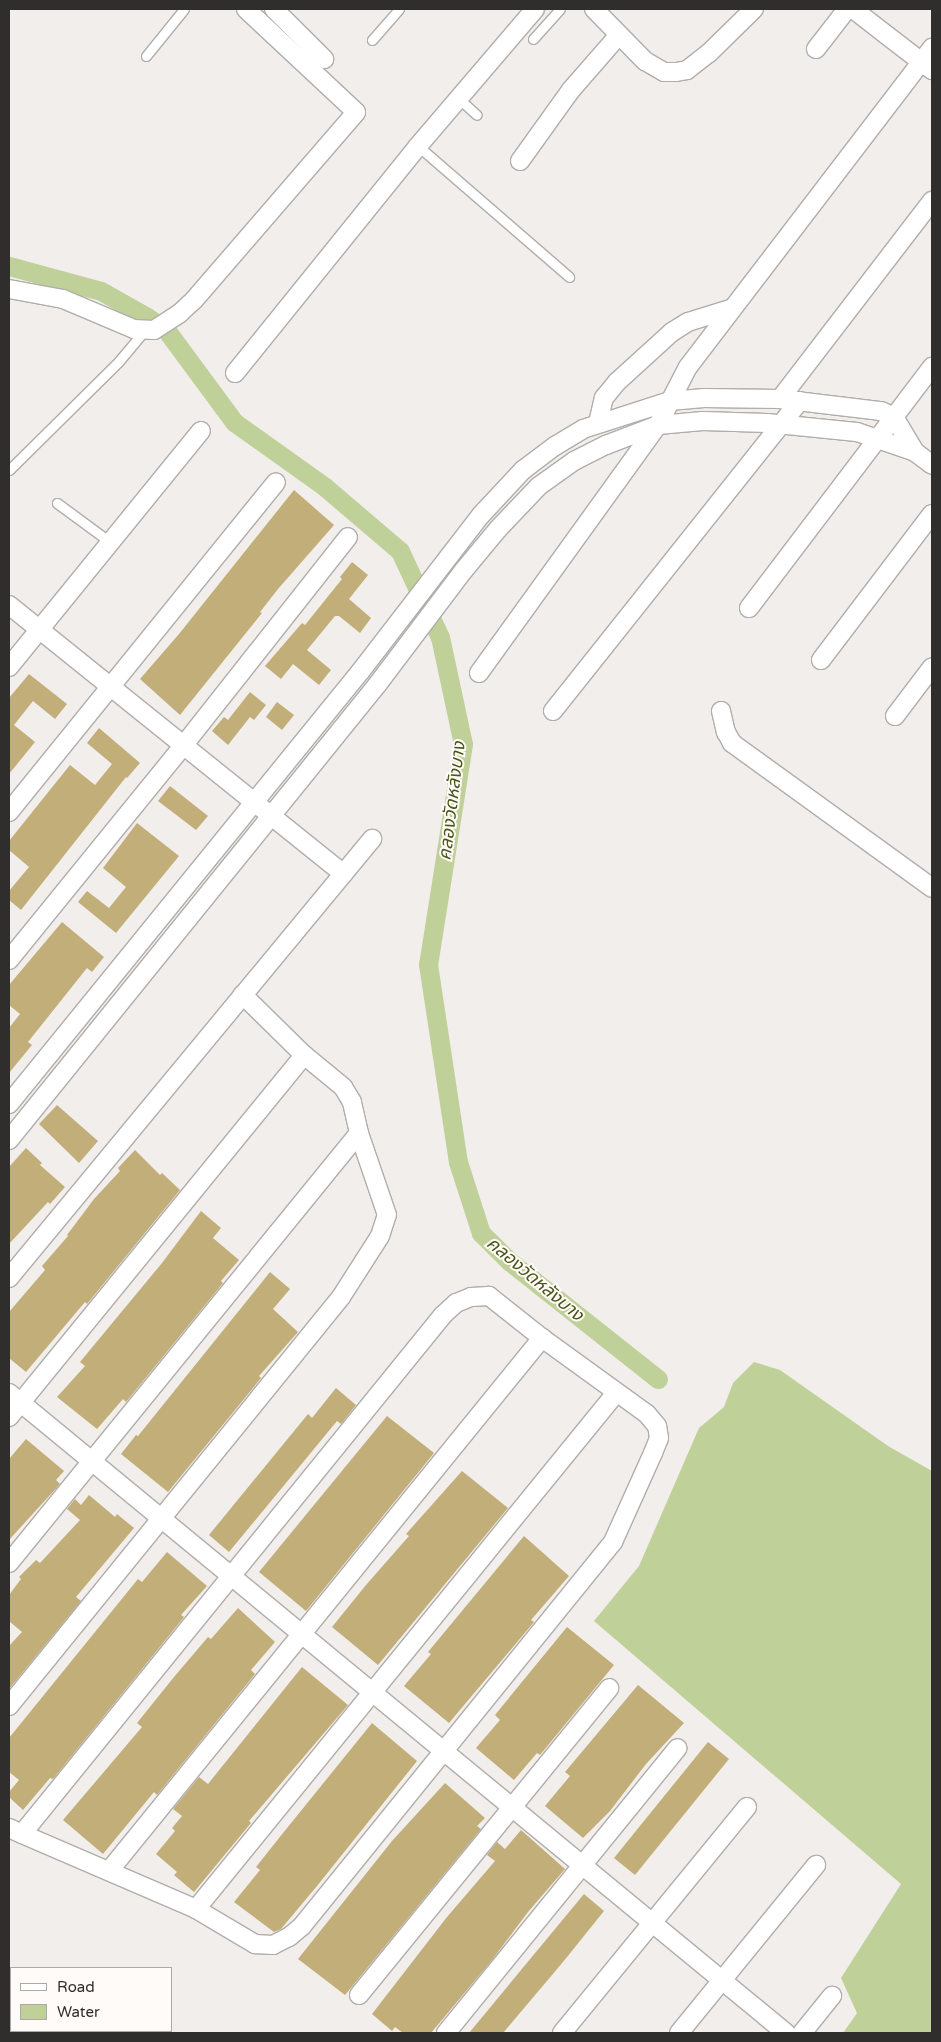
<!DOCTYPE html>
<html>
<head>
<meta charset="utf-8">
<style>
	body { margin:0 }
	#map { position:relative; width:941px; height:2042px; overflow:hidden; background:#f2eeeb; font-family:"Varela Round","Noto Sans Thai",sans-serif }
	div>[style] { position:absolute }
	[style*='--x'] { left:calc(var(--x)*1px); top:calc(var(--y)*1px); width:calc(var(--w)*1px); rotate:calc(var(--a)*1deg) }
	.water>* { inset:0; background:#c0d099 }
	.canal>* { height:19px; margin:-9.5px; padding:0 9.5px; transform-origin:9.5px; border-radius:9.5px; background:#c0d099 }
	.building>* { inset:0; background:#c1ae78 }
	.roads { filter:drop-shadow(1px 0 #b1adaa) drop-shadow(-1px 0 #b1adaa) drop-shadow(0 1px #b1adaa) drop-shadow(0 -1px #b1adaa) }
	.service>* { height:9px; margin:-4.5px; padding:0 4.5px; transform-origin:4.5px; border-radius:4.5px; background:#fff }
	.minor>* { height:18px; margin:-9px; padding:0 9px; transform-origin:9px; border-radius:9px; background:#fff }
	span { translate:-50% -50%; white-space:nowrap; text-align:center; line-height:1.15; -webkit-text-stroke:4px #fffbf8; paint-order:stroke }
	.water-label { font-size:18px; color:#49571b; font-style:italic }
	.frame { position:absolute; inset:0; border:10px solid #2f2e2d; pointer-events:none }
	.legend { position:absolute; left:10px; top:1967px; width:162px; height:65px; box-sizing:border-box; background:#fffbf8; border:1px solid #aca9a7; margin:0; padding:6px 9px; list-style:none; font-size:15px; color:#2f2e2d }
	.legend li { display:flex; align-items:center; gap:10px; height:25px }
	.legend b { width:25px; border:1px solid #aca9a7 }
</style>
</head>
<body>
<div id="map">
	<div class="water">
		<div style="clip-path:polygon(754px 1362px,780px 1370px,888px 1446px,932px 1471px,932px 2033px,843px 2033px,857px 2013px,841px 1978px,901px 1884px,594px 1621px,639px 1566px,699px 1428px,724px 1407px,733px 1383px)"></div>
	</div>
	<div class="canal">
		<div style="--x:9;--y:266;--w:95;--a:15.2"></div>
		<div style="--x:101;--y:291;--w:53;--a:29.5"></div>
		<div style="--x:147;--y:317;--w:24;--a:35"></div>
		<div style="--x:167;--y:331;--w:113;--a:53.6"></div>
		<div style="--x:234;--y:422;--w:112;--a:35.5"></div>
		<div style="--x:325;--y:487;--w:99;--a:40.5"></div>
		<div style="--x:400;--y:551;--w:95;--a:65.1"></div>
		<div style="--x:440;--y:637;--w:109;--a:77.9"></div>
		<div style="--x:463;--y:744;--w:223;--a:99"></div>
		<div style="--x:428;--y:964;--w:200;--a:81.4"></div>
		<div style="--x:458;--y:1162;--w:75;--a:72.1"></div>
		<div style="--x:481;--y:1233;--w:40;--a:45"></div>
		<div style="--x:509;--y:1261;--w:190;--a:38.4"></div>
	</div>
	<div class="building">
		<div style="clip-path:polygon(294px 490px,334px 525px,278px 589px,260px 612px,262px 613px,180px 715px,140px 679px,179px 634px)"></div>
		<div style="clip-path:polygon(352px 562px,368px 575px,349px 599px,371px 618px,360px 633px,339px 616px,335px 616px,307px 650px,331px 670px,319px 685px,293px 664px,281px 679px,265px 666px,302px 623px,305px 625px,342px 579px,340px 577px)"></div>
		<div style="clip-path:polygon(29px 674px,67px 704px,55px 719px,33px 701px,14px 725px,35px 742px,9px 774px,9px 698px)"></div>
		<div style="clip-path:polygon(250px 692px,266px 705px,254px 720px,250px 717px,228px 745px,212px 731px,224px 717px,228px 720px)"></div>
		<div style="clip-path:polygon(277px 702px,294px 715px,282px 730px,266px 717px)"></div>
		<div style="clip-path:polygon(99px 728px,140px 763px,127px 778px,126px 777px,21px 910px,9px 900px,9px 891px,29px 867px,9px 850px,9px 841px,70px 765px,95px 785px,112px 764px,87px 743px)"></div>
		<div style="clip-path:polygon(170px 786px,208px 816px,196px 830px,158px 801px)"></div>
		<div style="clip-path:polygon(137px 823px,179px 856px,116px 933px,78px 902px,87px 891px,109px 908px,126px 887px,103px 868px)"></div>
		<div style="clip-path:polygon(62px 922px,104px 957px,92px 972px,87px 968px,28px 1042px,32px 1045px,9px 1073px,9px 1028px,20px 1014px,9px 1005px,9px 985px)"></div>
		<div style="clip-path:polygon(57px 1105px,98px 1141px,79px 1163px,39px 1124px)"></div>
		<div style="clip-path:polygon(26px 1148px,42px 1163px,40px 1165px,65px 1187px,50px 1204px,48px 1202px,9px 1244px,9px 1167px)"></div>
		<div style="clip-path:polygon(135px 1150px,160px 1175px,162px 1173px,180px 1190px,87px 1304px,85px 1302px,26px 1372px,9px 1358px,9px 1312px,45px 1270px,42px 1266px,68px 1236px,67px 1235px,94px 1199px,120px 1171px,118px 1168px)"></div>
		<div style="clip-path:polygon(201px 1211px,221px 1228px,213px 1238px,239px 1260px,221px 1281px,223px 1283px,126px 1402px,123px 1399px,97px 1429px,57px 1397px,85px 1366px,80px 1362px,162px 1263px)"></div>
		<div style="clip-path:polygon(270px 1272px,290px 1289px,273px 1309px,298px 1332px,259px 1376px,261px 1378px,168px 1492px,121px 1454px,136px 1435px,138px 1436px)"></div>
		<div style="clip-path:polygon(336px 1388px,356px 1405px,341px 1424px,337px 1421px,229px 1552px,209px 1535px,308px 1414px,312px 1418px)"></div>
		<div style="clip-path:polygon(387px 1416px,434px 1453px,306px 1611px,259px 1572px)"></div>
		<div style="clip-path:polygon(26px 1439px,64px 1471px,56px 1480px,60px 1484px,9px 1540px,9px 1459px)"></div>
		<div style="clip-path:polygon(462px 1471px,508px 1508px,378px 1665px,332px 1627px,366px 1585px,409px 1536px,406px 1534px)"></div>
		<div style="clip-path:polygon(89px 1495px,115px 1517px,117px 1514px,134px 1528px,76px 1597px,81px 1601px,9px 1689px,9px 1646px,22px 1632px,9px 1621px,9px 1595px,21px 1579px,19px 1577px,36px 1560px,40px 1563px,80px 1520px,67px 1509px,75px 1499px,81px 1505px)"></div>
		<div style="clip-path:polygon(524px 1536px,569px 1576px,531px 1620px,534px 1622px,449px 1723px,404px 1686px,431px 1654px,428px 1652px)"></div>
		<div style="clip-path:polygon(167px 1552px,207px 1586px,181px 1615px,184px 1617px,53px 1779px,50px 1778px,23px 1810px,9px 1797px,9px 1792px,19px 1780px,9px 1772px,9px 1738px,138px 1579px,142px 1582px)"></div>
		<div style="clip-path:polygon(238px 1608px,275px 1642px,251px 1670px,255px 1674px,157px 1795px,154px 1792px,103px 1854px,63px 1820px,142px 1727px,137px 1723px,174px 1677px,208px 1637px,211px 1639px)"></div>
		<div style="clip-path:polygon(567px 1627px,614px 1665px,540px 1755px,537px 1753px,514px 1780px,476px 1748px,500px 1720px,495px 1715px)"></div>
		<div style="clip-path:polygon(302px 1667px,348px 1705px,249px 1821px,251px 1823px,194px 1892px,174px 1875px,177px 1872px,156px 1854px,175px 1831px,172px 1828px,182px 1816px,173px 1809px,199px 1777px,208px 1784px)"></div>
		<div style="clip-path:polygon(638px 1685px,684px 1723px,646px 1764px,610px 1811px,583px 1838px,545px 1806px,570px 1776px,565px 1772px)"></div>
		<div style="clip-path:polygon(372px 1723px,417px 1761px,317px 1886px,281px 1929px,274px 1932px,234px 1902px,260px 1870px,256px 1867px,279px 1838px)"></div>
		<div style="clip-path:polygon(708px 1742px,729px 1759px,635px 1875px,614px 1858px)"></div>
		<div style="clip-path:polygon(445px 1783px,485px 1818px,477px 1826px,481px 1829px,345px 1995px,298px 1959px,392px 1841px)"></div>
		<div style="clip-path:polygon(521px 1830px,565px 1869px,528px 1912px,492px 1960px,431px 2033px,403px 2033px,395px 2027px,392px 2031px,372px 2014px,447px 1917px,495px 1861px,487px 1855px,497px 1842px,505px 1849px)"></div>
		<div style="clip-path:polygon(584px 1894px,604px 1911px,563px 1962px,503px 2033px,469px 2033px)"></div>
	</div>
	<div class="roads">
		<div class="service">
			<div style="--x:533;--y:39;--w:40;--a:-48"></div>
			<div style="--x:372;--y:40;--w:41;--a:-48.9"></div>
			<div style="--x:146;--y:56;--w:60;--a:-51"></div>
			<div style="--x:458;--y:98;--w:25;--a:42"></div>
			<div style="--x:418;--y:146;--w:200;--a:40.9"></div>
			<div style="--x:9;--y:470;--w:155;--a:-44.7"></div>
			<div style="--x:119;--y:361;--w:39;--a:-50"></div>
			<div style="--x:57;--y:503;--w:66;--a:36.3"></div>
		</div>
		<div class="minor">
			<div style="--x:274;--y:9;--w:71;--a:45"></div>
			<div style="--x:594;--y:9;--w:73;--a:45.6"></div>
			<div style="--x:645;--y:61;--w:22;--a:30"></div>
			<div style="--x:664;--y:72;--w:12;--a:0"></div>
			<div style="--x:676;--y:72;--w:11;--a:-10"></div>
			<div style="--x:687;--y:70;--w:28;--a:-38"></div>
			<div style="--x:709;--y:53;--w:63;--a:-44.4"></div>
			<div style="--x:853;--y:9;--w:100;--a:37.7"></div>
			<div style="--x:816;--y:49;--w:51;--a:-52.2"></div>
			<div style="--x:520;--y:161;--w:87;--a:-54.3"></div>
			<div style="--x:571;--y:90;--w:73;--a:-48.9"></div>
			<div style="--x:9;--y:289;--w:55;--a:10.5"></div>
			<div style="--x:63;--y:299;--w:77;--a:22.9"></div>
			<div style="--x:134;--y:329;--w:20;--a:3"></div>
			<div style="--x:154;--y:330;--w:31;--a:-33"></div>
			<div style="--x:180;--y:313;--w:19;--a:-43"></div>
			<div style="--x:194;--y:300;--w:248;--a:-49.2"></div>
			<div style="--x:356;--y:112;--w:151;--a:-136.9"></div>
			<div style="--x:235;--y:373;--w:292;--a:-51.1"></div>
			<div style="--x:418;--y:146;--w:180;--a:-49.5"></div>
			<div style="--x:780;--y:399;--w:250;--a:-52.5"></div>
			<div style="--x:598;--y:423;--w:26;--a:-77"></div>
			<div style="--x:604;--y:398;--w:21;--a:-51"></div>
			<div style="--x:617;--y:382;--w:74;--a:-42.3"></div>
			<div style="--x:672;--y:332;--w:19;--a:-32"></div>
			<div style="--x:688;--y:322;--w:47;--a:-17.3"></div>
			<div style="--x:9;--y:605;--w:429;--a:38.8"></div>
			<div style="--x:749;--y:608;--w:303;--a:-52.8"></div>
			<div style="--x:821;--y:660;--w:183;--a:-52.8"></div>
			<div style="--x:9;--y:667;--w:304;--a:-50.9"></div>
			<div style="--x:479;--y:673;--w:306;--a:-54.2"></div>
			<div style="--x:658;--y:425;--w:65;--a:-62.7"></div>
			<div style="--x:688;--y:367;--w:402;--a:-52.6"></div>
			<div style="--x:553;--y:711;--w:396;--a:-51.5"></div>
			<div style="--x:721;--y:711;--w:22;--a:77"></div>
			<div style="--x:726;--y:732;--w:13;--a:61"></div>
			<div style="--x:732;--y:743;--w:247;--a:35.9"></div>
			<div style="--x:895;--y:716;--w:61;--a:-52.9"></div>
			<div style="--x:9;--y:812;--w:424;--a:-51"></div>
			<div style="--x:9;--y:960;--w:276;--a:-50.9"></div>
			<div style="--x:183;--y:746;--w:266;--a:-51.7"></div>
			<div style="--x:9;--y:1104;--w:557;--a:-50.91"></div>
			<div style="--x:360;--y:672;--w:198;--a:-52.4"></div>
			<div style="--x:481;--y:515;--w:62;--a:-47"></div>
			<div style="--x:523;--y:470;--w:40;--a:-37"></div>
			<div style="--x:555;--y:446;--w:33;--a:-31"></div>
			<div style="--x:583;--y:429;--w:91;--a:-17.8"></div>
			<div style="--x:670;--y:401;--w:34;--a:-5"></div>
			<div style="--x:704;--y:398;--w:76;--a:0.8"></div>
			<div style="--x:780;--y:399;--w:102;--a:6.8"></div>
			<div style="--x:881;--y:411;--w:14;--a:25"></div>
			<div style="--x:894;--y:417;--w:41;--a:59"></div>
			<div style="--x:9;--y:1140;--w:585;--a:-51.03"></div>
			<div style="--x:377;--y:685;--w:144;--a:-52.9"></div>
			<div style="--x:464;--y:570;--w:53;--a:-50.3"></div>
			<div style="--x:498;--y:529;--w:59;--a:-46.4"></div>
			<div style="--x:539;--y:486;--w:43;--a:-35.5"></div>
			<div style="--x:574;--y:461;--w:36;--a:-27"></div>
			<div style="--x:606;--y:445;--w:56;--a:-21"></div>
			<div style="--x:658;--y:425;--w:45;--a:-5.1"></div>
			<div style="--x:703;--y:421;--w:64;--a:1.8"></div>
			<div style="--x:767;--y:423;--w:90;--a:5.7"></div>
			<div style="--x:857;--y:432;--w:61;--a:19"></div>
			<div style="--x:915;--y:452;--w:21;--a:37"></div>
			<div style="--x:9;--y:1278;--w:570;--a:-50.41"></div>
			<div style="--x:9;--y:1393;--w:1007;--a:39.48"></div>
			<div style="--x:9;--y:1417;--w:467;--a:-50.8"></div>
			<div style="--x:9;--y:1563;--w:554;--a:-50.86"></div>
			<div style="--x:9;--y:1706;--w:527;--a:-50.93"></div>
			<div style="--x:341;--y:1297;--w:72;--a:-57.4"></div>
			<div style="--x:380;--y:1236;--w:22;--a:-72"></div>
			<div style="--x:387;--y:1215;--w:87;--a:-108.9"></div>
			<div style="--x:359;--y:1133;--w:32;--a:-103"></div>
			<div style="--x:352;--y:1102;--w:17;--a:-121"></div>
			<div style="--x:343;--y:1087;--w:50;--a:-140.6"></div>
			<div style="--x:304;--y:1055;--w:86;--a:-135.5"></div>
			<div style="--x:9;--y:1828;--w:14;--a:25"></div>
			<div style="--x:22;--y:1834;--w:189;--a:23.3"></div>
			<div style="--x:196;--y:1909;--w:69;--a:30.7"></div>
			<div style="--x:255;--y:1944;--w:18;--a:3"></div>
			<div style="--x:273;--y:1945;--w:18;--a:-27"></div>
			<div style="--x:289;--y:1937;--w:17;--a:-40"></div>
			<div style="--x:302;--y:1926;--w:494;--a:-51"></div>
			<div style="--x:613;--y:1542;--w:98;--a:-65.8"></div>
			<div style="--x:653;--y:1453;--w:16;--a:-68"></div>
			<div style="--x:659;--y:1438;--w:12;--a:-99"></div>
			<div style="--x:657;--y:1426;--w:16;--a:-130"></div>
			<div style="--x:647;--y:1414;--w:130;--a:-144.1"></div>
			<div style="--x:542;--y:1338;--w:68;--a:-141.6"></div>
			<div style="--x:489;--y:1296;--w:18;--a:177"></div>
			<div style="--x:471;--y:1297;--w:16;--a:158"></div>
			<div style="--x:456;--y:1303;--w:18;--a:137"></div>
			<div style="--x:443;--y:1315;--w:668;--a:129.05"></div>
			<div style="--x:109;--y:1871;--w:687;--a:-50.91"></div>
			<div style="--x:196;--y:1909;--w:665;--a:-50.86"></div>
			<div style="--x:359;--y:1995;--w:396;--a:-50.8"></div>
			<div style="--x:446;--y:2033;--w:367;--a:-50.9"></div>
			<div style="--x:562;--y:2033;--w:292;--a:-50.7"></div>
			<div style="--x:679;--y:2033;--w:217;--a:-50.8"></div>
			<div style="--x:802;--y:2033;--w:48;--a:-51"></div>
		</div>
	</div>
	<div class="water-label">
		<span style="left:452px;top:801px;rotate:-83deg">คลองวัดหลังบาง</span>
		<span style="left:535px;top:1279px;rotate:40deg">คลองวัดหลังบาง</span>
	</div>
	<div class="frame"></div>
	<ul class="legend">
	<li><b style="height:6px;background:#fff"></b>Road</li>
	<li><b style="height:14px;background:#c0d099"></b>Water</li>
	</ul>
</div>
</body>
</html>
